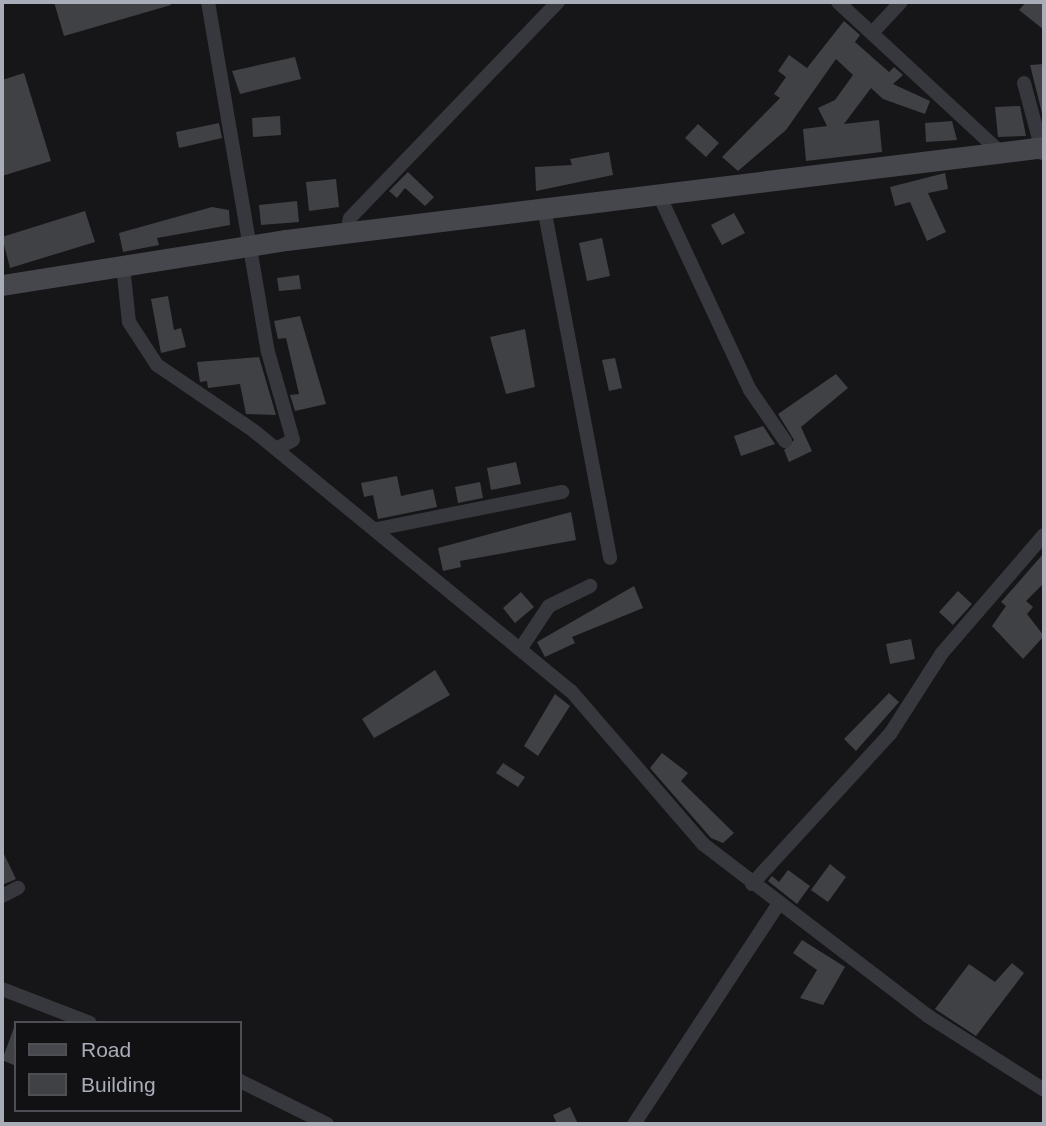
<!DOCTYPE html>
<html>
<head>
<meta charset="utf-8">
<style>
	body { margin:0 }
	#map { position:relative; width:1046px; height:1126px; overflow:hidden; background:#161618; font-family:Arial,sans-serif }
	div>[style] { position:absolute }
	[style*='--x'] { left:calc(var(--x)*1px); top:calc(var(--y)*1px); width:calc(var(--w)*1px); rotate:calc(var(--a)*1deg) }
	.building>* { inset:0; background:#404145 }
	.street>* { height:14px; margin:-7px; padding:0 7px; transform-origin:7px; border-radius:7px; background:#37383d }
	.secondary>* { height:21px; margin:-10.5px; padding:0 10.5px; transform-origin:10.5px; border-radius:10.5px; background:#45474d }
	span { translate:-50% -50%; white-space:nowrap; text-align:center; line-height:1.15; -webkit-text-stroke:6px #111113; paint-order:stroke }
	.frame { position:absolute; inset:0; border:4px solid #a8adb8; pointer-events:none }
	.legend { position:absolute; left:14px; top:1021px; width:228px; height:91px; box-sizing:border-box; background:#111113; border:2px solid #4d4f55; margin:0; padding:9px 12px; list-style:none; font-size:21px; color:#a8adb8 }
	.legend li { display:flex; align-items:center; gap:14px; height:35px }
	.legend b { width:35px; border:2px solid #4d4f55 }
</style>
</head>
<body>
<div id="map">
	<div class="building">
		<div style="clip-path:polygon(54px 2px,170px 2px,171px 5px,64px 36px)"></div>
		<div style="clip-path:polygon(1026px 2px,1044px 2px,1044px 30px,1019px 10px)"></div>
		<div style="clip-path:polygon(844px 21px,860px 35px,855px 42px,889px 72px,894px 67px,903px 75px,893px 84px,930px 101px,925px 114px,883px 99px,871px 88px,844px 124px,879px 120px,882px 152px,806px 161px,803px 129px,827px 126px,818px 108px,835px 100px,853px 75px,836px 59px,786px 130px,738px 171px,722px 157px,780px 98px,774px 94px,786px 77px,778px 71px,789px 55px,807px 68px)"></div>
		<div style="clip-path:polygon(295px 57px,301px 79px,240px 94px,232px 71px)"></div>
		<div style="clip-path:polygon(1044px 64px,1044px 121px,1030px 65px)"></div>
		<div style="clip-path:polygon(24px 73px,51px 161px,2px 176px,2px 80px)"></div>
		<div style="clip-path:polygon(1020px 106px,1026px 136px,998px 137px,995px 107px)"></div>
		<div style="clip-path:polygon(280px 116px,281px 135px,253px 137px,252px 118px)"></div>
		<div style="clip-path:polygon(952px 121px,957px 140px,926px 142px,925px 123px)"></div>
		<div style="clip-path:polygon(219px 123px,222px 138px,179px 148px,176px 132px)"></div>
		<div style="clip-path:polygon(698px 124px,719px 143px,706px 157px,685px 138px)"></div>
		<div style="clip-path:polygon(609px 152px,613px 175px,536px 191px,535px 167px,572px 165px,570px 159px)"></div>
		<div style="clip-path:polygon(408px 172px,434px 197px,425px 206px,405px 188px,397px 198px,389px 191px)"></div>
		<div style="clip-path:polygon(945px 173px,948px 189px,928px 193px,946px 232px,927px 241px,910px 202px,895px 206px,890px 187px)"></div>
		<div style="clip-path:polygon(336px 179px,339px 207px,309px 211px,306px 182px)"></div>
		<div style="clip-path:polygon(297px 201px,299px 222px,261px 225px,259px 205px)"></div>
		<div style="clip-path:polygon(212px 207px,229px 210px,230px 225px,157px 238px,159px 245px,123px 252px,119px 233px)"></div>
		<div style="clip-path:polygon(85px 211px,95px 242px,10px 268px,2px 237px)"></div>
		<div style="clip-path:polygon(734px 213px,745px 233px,722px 245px,711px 225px)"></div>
		<div style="clip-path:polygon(602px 238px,610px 276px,587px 281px,579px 243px)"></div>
		<div style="clip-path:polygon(299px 275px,301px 289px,279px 291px,277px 278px)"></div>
		<div style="clip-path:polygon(168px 296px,174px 330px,181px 328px,186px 347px,161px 353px,151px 299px)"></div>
		<div style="clip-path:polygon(300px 316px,326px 404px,295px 411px,290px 395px,299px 394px,286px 338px,278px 339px,274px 321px)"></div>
		<div style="clip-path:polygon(525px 329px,535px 387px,506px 394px,490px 337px)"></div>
		<div style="clip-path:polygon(259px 357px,276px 415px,246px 414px,240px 384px,208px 388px,207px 381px,200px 382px,197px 362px)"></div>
		<div style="clip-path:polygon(615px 358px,622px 388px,609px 391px,602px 360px)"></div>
		<div style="clip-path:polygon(836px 374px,848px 388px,801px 427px,812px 451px,789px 462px,784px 450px,794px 440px,778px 414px)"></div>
		<div style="clip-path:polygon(763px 426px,775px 444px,741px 456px,734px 436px)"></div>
		<div style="clip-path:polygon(516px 462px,521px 484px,491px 490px,487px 468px)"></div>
		<div style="clip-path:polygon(397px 476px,401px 496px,433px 489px,437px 507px,378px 519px,373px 495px,364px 497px,361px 483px)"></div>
		<div style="clip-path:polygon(480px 482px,483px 498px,458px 503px,455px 487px)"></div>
		<div style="clip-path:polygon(571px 512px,576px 540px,460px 561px,461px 567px,443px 571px,438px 548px)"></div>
		<div style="clip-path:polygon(1044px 553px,1044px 583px,1026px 601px,1033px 607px,1027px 614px,1044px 636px,1023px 659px,992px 626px,1006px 606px,1001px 602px)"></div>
		<div style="clip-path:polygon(634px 586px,643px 608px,572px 637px,575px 643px,545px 657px,537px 642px)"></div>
		<div style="clip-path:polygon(958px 591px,972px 604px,953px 625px,939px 612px)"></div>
		<div style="clip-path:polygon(521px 592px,534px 607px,515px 623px,503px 608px)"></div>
		<div style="clip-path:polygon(911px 639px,915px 659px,890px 664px,886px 644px)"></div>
		<div style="clip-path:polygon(435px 670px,450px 695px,374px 738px,362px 719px)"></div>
		<div style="clip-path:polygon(889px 693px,899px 702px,856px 751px,844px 739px)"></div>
		<div style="clip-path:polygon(555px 694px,570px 706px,538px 756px,524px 746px)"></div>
		<div style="clip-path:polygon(662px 753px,688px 773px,681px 781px,734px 833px,723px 843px,711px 838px,650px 768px)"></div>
		<div style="clip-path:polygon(503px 763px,525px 777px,518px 787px,496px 773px)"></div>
		<div style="clip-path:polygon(2px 850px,16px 879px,2px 885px)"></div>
		<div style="clip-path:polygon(830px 864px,846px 877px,828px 902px,811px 890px)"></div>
		<div style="clip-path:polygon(788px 870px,810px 886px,797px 904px,768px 881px,772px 876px,779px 882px)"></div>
		<div style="clip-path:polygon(802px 940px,845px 967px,823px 1005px,800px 998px,817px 970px,793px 953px)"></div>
		<div style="clip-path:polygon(1012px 963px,1024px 973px,976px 1036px,935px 1009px,969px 964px,995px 982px)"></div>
		<div style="clip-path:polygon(16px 1022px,16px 1066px,2px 1060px)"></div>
		<div style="clip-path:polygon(570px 1107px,578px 1124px,557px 1124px,553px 1115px)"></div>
	</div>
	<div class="street">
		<div style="--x:208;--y:2;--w:355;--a:80.3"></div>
		<div style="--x:268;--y:352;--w:91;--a:74.1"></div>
		<div style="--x:293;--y:440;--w:19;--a:152"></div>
		<div style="--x:838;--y:2;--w:221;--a:42.8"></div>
		<div style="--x:872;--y:33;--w:42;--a:-46.9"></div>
		<div style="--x:1024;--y:83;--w:73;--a:75"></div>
		<div style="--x:659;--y:195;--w:215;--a:65"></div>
		<div style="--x:750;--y:390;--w:62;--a:55.5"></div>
		<div style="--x:544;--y:208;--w:356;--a:79.3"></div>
		<div style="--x:347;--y:232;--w:14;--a:-78"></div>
		<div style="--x:350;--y:218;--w:300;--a:-46.1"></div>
		<div style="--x:123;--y:266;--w:56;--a:83.9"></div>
		<div style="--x:129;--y:322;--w:51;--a:56.9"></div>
		<div style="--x:157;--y:365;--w:117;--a:34.2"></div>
		<div style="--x:254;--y:431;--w:410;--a:39.4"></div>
		<div style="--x:571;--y:691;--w:202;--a:49.2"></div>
		<div style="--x:703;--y:844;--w:283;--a:37.4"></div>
		<div style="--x:928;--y:1016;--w:138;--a:32.5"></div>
		<div style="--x:377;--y:529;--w:189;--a:-11.3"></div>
		<div style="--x:521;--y:648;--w:50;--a:-56.3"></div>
		<div style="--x:549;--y:606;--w:46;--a:-26"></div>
		<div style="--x:752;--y:884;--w:204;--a:-47.4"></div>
		<div style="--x:890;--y:734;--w:96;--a:-57.3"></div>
		<div style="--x:942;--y:653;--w:156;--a:-49.2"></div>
		<div style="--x:2;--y:896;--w:18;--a:-27"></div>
		<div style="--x:2;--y:989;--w:94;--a:21.1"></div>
		<div style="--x:240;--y:1081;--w:97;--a:26.3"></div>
		<div style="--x:634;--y:1124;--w:262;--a:-56.7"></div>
	</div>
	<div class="secondary">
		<div style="--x:2;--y:285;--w:288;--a:-9"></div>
		<div style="--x:286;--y:240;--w:764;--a:-6.99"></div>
	</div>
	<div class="frame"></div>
	<ul class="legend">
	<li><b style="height:9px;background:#45474d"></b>Road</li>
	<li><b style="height:19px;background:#404145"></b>Building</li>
	</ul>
</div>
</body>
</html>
